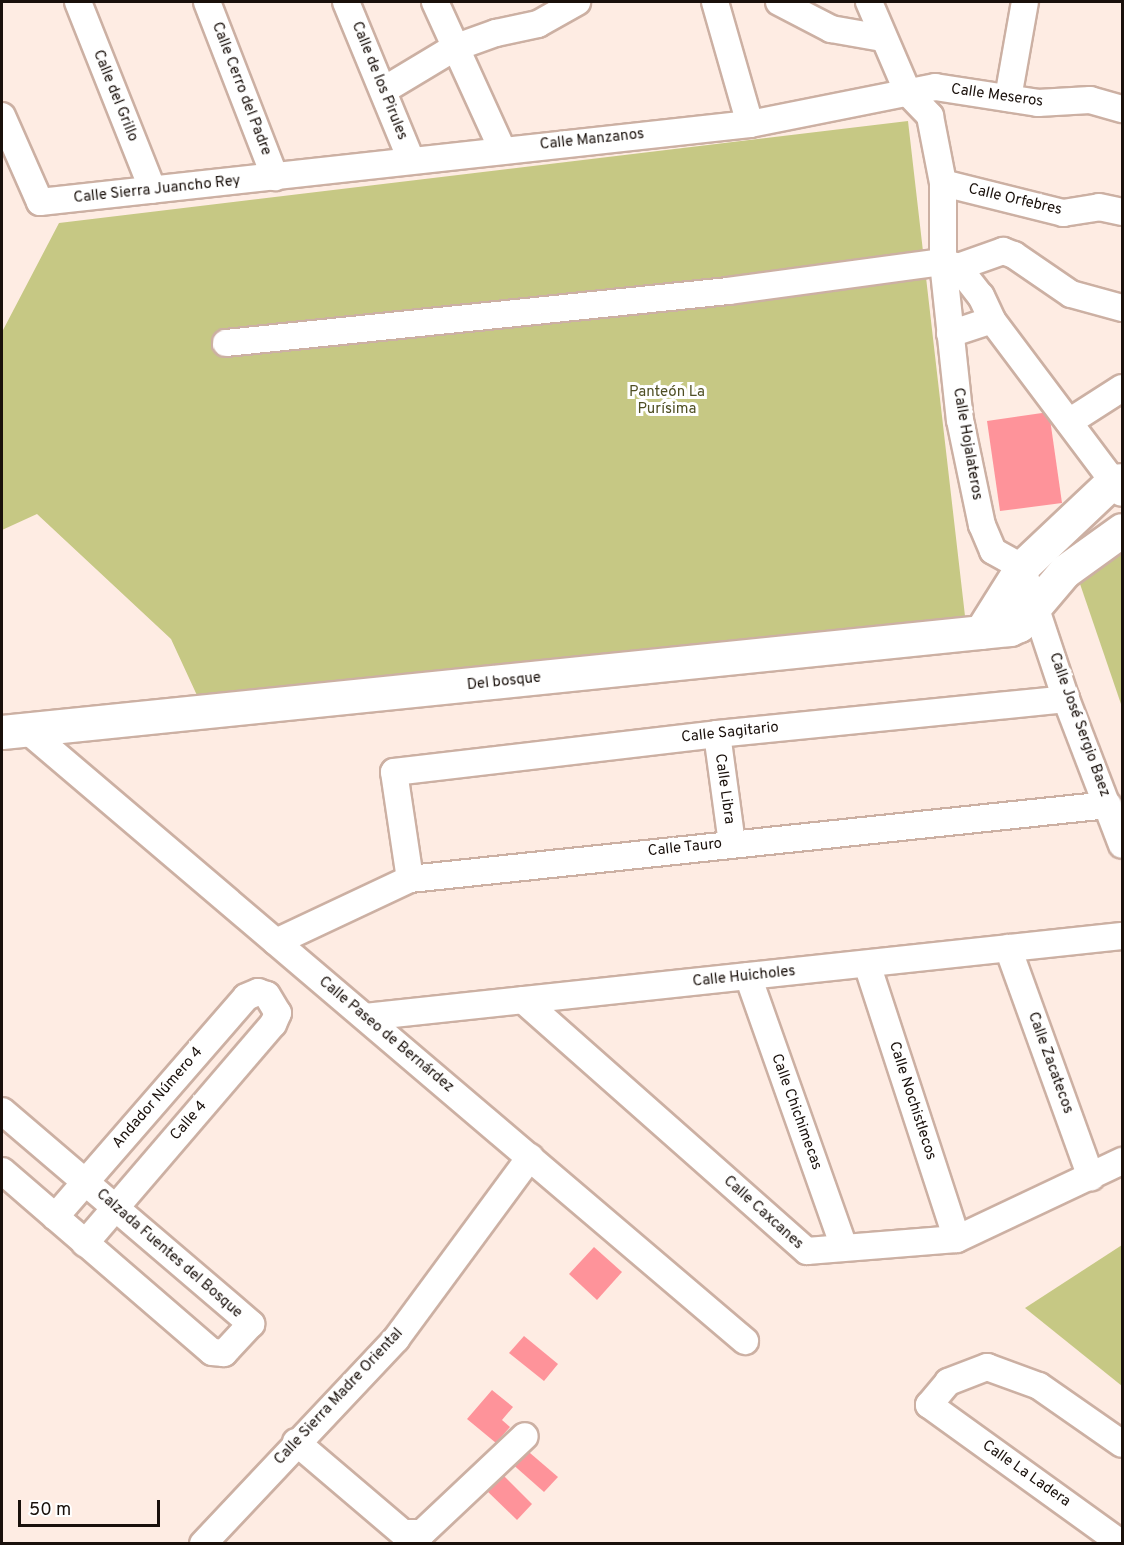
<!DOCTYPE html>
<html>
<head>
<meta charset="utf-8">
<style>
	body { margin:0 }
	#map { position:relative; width:1124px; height:1545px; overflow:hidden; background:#feece3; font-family:Overpass,sans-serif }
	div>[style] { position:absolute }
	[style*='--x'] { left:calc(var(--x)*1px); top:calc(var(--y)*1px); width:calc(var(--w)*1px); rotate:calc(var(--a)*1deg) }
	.green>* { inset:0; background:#c6c884 }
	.building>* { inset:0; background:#fe939a }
	.roads { filter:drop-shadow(2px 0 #ccb0a3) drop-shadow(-2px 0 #ccb0a3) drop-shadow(0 2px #ccb0a3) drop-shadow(0 -2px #ccb0a3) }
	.minor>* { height:26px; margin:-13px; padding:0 13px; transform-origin:13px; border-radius:13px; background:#fff }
	.major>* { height:33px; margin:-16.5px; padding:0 16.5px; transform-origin:16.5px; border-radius:16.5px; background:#fff }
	span { translate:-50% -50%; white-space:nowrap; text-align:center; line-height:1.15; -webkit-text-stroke:6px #fff; paint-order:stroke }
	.street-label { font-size:15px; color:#19100b }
	.park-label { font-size:15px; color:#4f4f24 }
	.frame { position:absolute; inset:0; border:3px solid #19100b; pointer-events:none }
	.scale { position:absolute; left:18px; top:1500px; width:142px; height:27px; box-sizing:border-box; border:3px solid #19100b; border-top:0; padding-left:8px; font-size:18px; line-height:21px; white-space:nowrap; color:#19100b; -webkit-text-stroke:4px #fff; paint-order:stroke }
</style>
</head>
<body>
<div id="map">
	<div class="green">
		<div style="clip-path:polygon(908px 121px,965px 616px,201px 704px,171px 639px,37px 514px,2px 530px,2px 332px,59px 223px)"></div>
		<div style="clip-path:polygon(1122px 554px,1122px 707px,1079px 581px)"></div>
		<div style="clip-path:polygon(1122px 1245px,1122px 1386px,1025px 1308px)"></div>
	</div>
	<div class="building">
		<div style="clip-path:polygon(1049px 412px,1062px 503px,1000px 511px,987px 421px)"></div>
		<div style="clip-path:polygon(594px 1247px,622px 1272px,597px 1300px,569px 1274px)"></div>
		<div style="clip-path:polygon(524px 1336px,558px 1364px,544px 1381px,509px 1353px)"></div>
		<div style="clip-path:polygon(492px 1390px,513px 1407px,502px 1420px,510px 1427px,496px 1443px,467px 1419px)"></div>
		<div style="clip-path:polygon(523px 1447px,558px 1477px,544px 1492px,510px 1462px)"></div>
		<div style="clip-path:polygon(501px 1473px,532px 1504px,517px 1520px,485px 1489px)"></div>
	</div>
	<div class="roads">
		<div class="minor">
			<div style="--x:78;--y:2;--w:202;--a:68.3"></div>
			<div style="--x:207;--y:2;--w:188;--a:68.8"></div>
			<div style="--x:346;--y:2;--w:171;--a:67.6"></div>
			<div style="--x:435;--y:2;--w:162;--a:65.5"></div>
			<div style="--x:715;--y:2;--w:127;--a:74"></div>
			<div style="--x:779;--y:2;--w:59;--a:27.4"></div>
			<div style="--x:831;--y:29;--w:52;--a:10"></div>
			<div style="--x:869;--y:2;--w:99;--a:66.8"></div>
			<div style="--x:908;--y:93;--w:32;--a:46"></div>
			<div style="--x:930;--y:116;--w:68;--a:79"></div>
			<div style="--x:943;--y:183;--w:79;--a:90"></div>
			<div style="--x:943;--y:262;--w:159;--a:83.9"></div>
			<div style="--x:960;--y:420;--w:107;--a:78.2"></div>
			<div style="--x:982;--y:525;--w:28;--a:67"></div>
			<div style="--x:993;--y:551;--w:33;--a:29"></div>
			<div style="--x:1022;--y:567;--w:139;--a:71.6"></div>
			<div style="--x:1066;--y:699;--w:156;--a:69"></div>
			<div style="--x:384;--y:90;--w:82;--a:-31"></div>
			<div style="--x:454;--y:48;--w:45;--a:-19.7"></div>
			<div style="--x:496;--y:33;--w:43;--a:-12.1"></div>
			<div style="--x:538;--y:24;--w:45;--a:-29.4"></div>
			<div style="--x:1008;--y:98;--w:97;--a:-80"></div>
			<div style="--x:2;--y:116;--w:94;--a:66.2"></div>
			<div style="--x:40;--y:202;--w:714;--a:-6.27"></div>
			<div style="--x:750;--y:124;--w:189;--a:-11.3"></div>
			<div style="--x:935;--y:87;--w:104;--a:8.8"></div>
			<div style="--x:1038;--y:103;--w:52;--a:-3.3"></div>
			<div style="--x:1090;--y:100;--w:33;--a:16"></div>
			<div style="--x:943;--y:183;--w:124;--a:14"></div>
			<div style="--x:1063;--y:213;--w:36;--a:-9"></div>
			<div style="--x:1099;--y:207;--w:24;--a:12"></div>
			<div style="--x:958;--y:267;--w:48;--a:-19.6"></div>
			<div style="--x:1003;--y:251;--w:12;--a:20"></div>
			<div style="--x:1014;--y:255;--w:69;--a:34.4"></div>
			<div style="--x:1071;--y:294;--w:53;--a:15.4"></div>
			<div style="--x:950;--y:334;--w:44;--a:-18.4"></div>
			<div style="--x:226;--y:343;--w:505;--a:-5.91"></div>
			<div style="--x:728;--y:291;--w:217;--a:-7.7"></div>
			<div style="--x:943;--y:262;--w:16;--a:18"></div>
			<div style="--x:958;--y:267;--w:37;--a:52"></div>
			<div style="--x:981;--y:296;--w:26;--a:65"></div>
			<div style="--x:992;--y:320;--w:216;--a:53.1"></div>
			<div style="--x:1069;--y:422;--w:63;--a:-32.7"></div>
			<div style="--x:27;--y:730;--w:943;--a:40.4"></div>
			<div style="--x:717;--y:734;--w:110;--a:82.2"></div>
			<div style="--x:410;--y:879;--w:108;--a:-98.5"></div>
			<div style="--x:394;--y:772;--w:325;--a:-6.7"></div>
			<div style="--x:717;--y:734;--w:351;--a:-5.7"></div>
			<div style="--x:276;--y:942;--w:148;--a:-25.2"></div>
			<div style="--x:410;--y:879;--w:702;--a:-6.05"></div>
			<div style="--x:1008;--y:948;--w:244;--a:70.1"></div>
			<div style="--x:867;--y:964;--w:289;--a:71.9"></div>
			<div style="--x:748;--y:976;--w:288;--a:70.5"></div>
			<div style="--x:523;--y:1000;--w:379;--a:41.5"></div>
			<div style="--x:807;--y:1251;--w:150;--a:-4.6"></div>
			<div style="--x:957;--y:1239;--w:183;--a:-25.3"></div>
			<div style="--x:365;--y:1017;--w:761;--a:-6.11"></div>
			<div style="--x:2;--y:1111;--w:328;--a:40.5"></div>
			<div style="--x:251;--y:1324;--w:40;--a:133"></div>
			<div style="--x:224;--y:1353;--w:12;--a:-175"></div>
			<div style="--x:212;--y:1352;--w:277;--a:-139.2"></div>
			<div style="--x:55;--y:1217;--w:291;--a:-49"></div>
			<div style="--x:246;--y:997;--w:13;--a:-23"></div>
			<div style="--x:258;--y:992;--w:9;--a:18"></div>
			<div style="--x:267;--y:995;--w:21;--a:59"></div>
			<div style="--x:278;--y:1013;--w:12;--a:114"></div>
			<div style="--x:273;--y:1024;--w:289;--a:130.6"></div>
			<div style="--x:296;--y:1442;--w:140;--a:40.4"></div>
			<div style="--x:403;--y:1533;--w:19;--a:0"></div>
			<div style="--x:422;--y:1533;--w:141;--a:-43.3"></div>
			<div style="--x:203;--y:1544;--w:282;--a:-46.7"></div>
			<div style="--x:396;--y:1339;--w:226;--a:-53.6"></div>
			<div style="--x:1122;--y:1544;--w:238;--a:-144.2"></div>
			<div style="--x:929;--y:1405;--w:30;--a:-50"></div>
			<div style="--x:948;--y:1382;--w:42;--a:-21"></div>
			<div style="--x:987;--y:1367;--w:55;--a:20.1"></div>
			<div style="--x:1039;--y:1386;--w:101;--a:34.9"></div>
		</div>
		<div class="major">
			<div style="--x:981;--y:632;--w:77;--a:-57.8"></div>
			<div style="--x:1022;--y:567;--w:125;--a:-43.4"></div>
			<div style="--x:1113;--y:481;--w:9;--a:-6"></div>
			<div style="--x:2;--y:732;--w:1013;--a:-5.83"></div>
			<div style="--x:1010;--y:629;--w:10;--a:-24"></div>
			<div style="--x:1019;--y:625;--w:71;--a:-49.6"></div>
			<div style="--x:1065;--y:571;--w:70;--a:-35.7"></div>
		</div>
	</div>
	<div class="street-label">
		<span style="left:379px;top:81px;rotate:68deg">Calle de los Pirules</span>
		<span style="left:241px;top:89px;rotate:69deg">Calle Cerro del Padre</span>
		<span style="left:115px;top:96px;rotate:68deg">Calle del Grillo</span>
		<span style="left:997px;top:96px;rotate:8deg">Calle Meseros</span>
		<span style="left:592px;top:140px;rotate:-6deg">Calle Manzanos</span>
		<span style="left:157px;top:190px;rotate:-6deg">Calle Sierra Juancho Rey</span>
		<span style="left:1015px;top:200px;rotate:13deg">Calle Orfebres</span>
		<span style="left:967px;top:444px;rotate:80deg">Calle Hojalateros</span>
		<span style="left:504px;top:682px;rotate:-6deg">Del bosque</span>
		<span style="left:1079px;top:725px;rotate:70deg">Calle José Sergio Baez</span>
		<span style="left:730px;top:733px;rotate:-6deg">Calle Sagitario</span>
		<span style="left:724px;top:789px;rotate:82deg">Calle Libra</span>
		<span style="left:685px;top:848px;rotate:-6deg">Calle Tauro</span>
		<span style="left:744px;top:977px;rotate:-6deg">Calle Huicholes</span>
		<span style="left:386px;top:1035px;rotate:40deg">Calle Paseo de Bernárdez</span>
		<span style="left:1050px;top:1063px;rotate:70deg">Calle Zacatecos</span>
		<span style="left:158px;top:1098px;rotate:-49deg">Andador Número 4</span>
		<span style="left:912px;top:1101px;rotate:72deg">Calle Nochistlecos</span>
		<span style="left:796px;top:1112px;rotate:70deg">Calle Chichimecas</span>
		<span style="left:189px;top:1121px;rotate:-49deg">Calle 4</span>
		<span style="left:763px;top:1213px;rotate:42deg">Calle Caxcanes</span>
		<span style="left:169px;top:1254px;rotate:41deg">Calzada Fuentes del Bosque</span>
		<span style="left:339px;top:1397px;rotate:-47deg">Calle Sierra Madre Oriental</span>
		<span style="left:1026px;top:1474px;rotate:35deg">Calle La Ladera</span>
	</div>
	<div class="park-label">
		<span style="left:667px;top:401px">Panteón La<br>Purísima</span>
	</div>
	<div class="frame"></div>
	<div class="scale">50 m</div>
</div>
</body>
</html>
